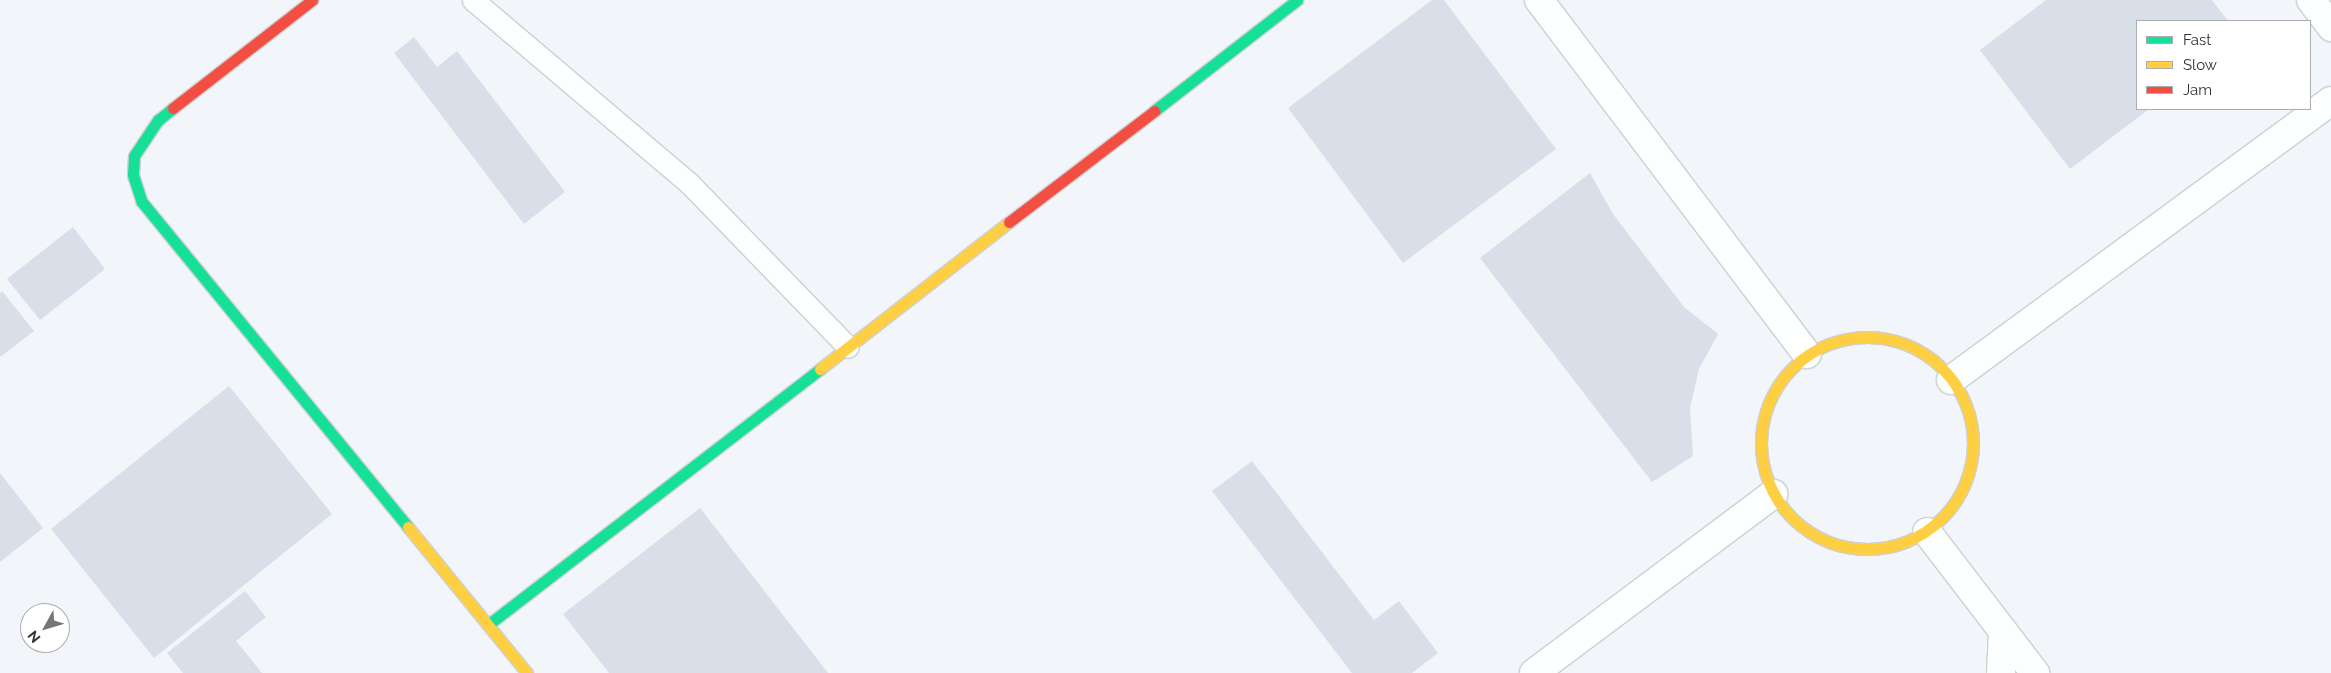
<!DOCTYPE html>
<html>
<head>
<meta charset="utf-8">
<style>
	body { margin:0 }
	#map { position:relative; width:2331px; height:673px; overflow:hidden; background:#f2f6fa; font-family:Raleway,sans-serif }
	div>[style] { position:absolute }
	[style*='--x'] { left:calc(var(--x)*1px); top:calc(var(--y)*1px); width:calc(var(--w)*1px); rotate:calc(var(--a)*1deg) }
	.building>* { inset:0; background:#d8dfe8 }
	.roads { filter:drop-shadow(1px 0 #cdd0d3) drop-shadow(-1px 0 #cdd0d3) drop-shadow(0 1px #cdd0d3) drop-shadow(0 -1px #cdd0d3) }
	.lane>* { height:21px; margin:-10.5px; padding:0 10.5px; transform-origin:10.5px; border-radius:10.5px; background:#fdfefe }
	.street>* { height:28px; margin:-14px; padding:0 14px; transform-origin:14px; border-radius:14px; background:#fdfefe }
	.fast>* { height:11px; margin:-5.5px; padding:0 5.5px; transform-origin:5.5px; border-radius:5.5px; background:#16e098 }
	.slow>* { height:11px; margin:-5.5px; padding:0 5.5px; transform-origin:5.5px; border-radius:5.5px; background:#ffcf43 }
	.slow>.ring { margin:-5.5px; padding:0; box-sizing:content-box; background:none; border:11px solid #ffcf43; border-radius:50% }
	.jam>* { height:11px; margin:-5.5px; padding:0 5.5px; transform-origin:5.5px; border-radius:5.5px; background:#f24e42 }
	span { translate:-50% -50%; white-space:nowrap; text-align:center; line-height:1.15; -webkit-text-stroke:5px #fff; paint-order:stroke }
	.legend { position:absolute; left:2136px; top:20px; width:175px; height:90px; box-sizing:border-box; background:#fff; border:1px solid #acadae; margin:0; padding:6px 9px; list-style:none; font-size:15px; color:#303235 }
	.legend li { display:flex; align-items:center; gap:10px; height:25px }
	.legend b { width:25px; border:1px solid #acadae }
	.north { position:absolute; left:20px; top:603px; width:50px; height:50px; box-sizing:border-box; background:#fff; border:1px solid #acadae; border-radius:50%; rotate:231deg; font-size:14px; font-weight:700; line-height:20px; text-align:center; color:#303235 }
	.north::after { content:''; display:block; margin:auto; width:18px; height:22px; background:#74777a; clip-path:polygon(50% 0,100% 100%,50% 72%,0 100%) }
</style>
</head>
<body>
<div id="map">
	<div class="building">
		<div style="clip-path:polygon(1432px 0,1444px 0,1556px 149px,1403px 263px,1288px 108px)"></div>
		<div style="clip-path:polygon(2046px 0,2212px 0,2228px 21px,2137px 21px,2137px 109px,2149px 109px,2070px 169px,1980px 50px)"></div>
		<div style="clip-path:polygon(414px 37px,437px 67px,457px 51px,565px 192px,524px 224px,394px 53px)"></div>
		<div style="clip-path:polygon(1590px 173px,1613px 214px,1684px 307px,1718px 334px,1699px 369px,1690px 408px,1693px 456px,1652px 482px,1480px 258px)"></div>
		<div style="clip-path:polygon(73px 227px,105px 269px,40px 320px,7px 279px)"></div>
		<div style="clip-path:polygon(2px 291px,34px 331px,0 357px,0 293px)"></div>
		<div style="clip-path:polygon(229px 386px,332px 514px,154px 658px,51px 529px)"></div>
		<div style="clip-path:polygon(1252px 461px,1374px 620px,1399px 601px,1438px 653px,1412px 673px,1352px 673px,1212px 491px)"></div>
		<div style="clip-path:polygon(0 473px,43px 528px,0 562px)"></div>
		<div style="clip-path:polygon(700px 508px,828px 673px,609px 673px,563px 614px)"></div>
		<div style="clip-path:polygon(245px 591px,266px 617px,236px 641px,262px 673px,183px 673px,167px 653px)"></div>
	</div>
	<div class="roads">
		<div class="lane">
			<div style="--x:473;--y:0;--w:283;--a:40.3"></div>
			<div style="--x:689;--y:183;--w:228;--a:45.9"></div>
		</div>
		<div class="street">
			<div style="--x:1539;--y:0;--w:444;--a:52.9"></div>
			<div style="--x:2311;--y:0;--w:34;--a:53"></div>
			<div style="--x:1951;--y:380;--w:471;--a:-36.3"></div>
			<div style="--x:1927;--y:532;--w:178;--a:52.5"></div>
			<div style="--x:1534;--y:673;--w:299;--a:-36.8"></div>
			<div style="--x:2001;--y:673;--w:42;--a:-87.3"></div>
		</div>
		<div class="fast">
			<div style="--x:173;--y:108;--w:19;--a:141"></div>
			<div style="--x:158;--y:120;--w:43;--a:123.7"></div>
			<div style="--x:134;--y:156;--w:19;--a:93"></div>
			<div style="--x:133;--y:175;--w:28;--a:72"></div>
			<div style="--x:142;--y:202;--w:420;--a:50.7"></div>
			<div style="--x:1154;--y:111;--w:181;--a:-37.8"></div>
			<div style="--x:489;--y:624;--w:418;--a:-37.6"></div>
		</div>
		<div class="slow">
			<div class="ring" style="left:1761px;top:337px;width:201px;height:201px"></div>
			<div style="--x:820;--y:369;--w:239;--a:-37.9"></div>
			<div style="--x:408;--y:527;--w:188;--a:50.8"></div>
		</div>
		<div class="jam">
			<div style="--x:173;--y:108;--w:176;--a:-37.8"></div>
			<div style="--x:1009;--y:222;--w:183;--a:-37.4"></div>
		</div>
	</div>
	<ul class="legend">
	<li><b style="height:6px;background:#16e098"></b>Fast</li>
	<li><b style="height:6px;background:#ffcf43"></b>Slow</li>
	<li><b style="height:6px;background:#f24e42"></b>Jam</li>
	</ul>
	<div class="north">N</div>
</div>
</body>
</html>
